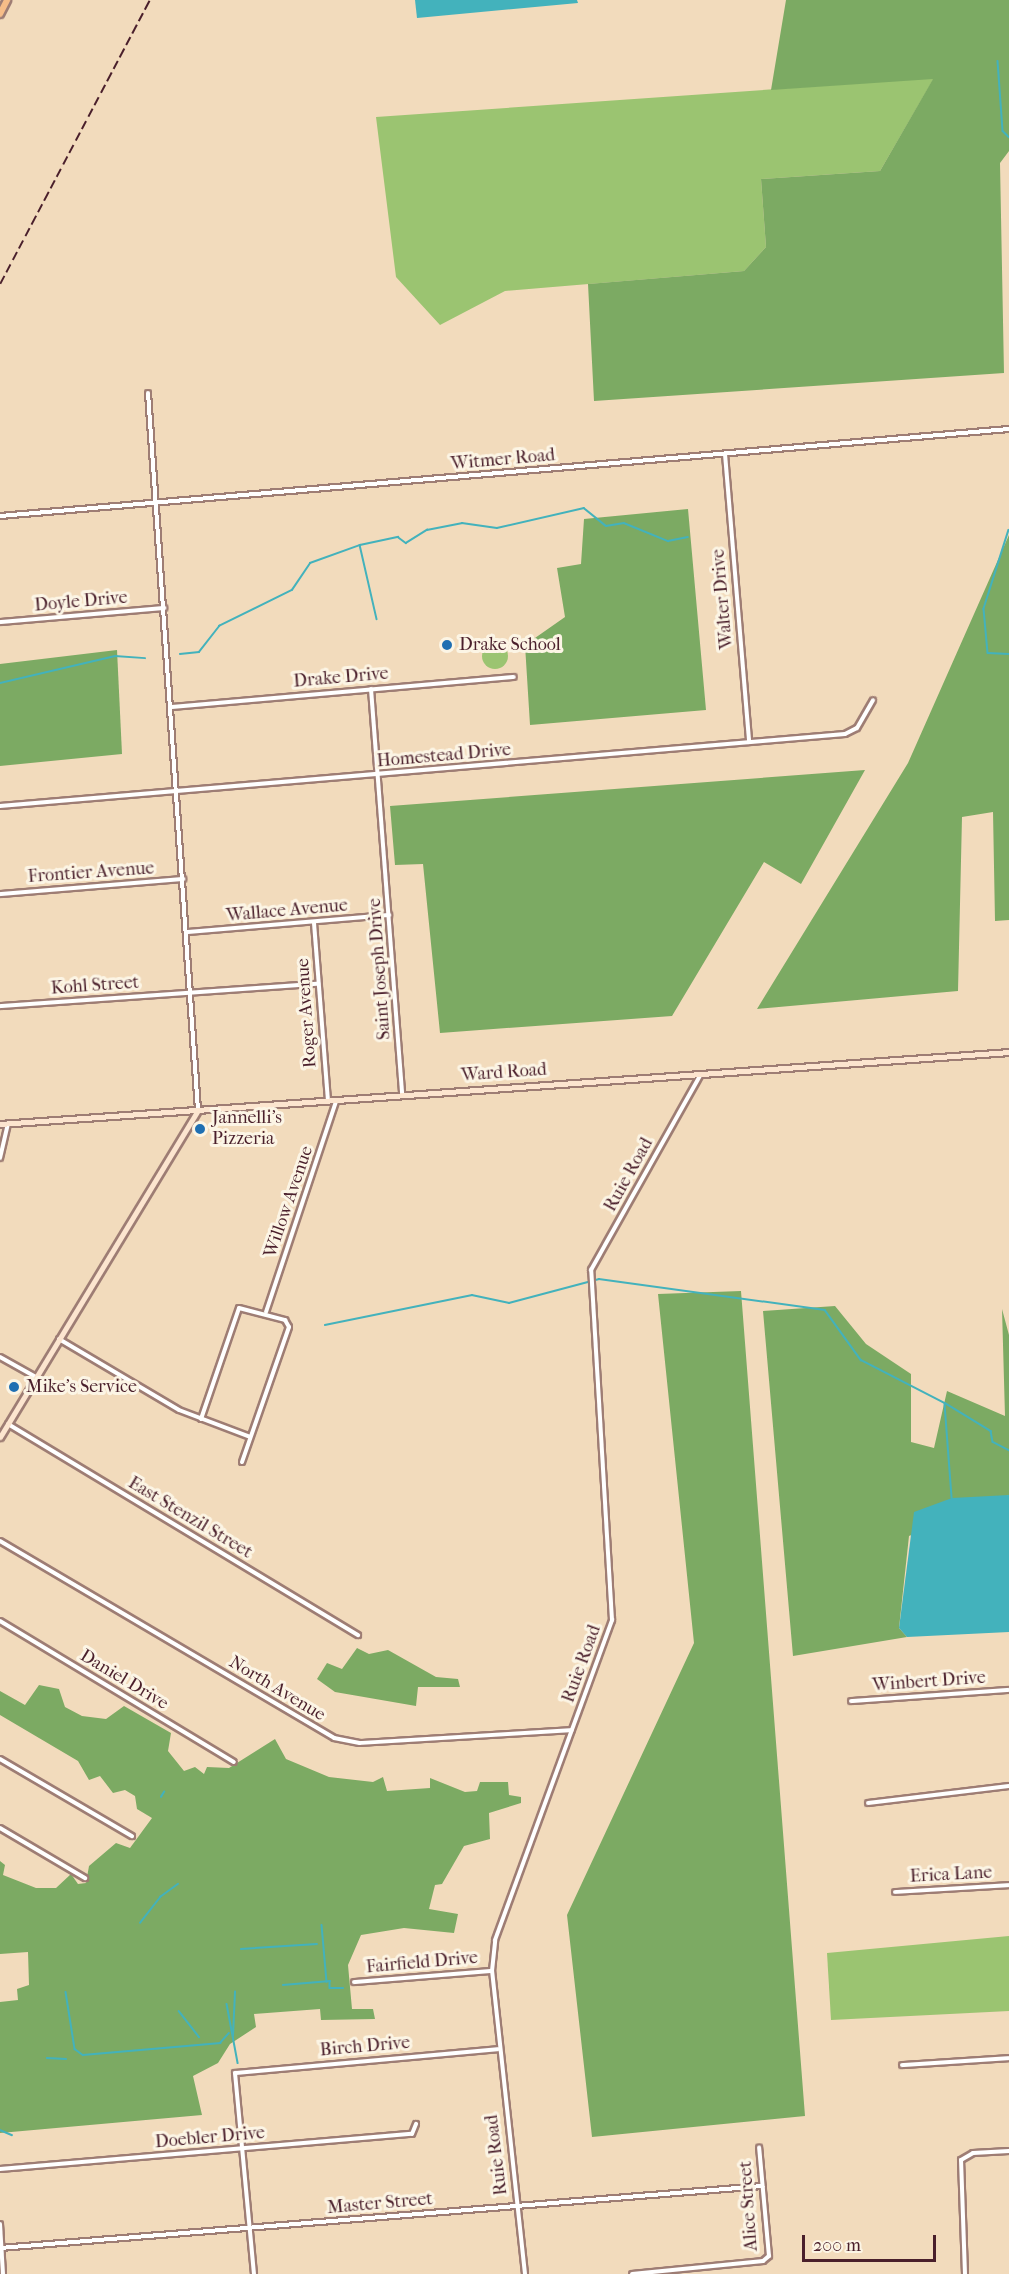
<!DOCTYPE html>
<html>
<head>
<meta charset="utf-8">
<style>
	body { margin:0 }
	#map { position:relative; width:1009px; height:2274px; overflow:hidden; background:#f2dbbc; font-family:"IM FELL French Canon",serif }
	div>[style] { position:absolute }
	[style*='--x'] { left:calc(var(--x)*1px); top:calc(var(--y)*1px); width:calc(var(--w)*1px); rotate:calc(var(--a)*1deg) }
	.green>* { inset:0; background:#9bc471 }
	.round { border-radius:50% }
	.forest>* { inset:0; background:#7caa63 }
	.water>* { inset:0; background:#43b2bc }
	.stream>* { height:1.5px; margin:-0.75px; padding:0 0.75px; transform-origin:0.75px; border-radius:0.75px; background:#43b2bc }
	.roads { filter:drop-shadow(2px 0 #9e7d74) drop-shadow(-2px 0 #9e7d74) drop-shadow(0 2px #9e7d74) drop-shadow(0 -2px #9e7d74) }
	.street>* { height:4px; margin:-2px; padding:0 2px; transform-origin:2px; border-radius:2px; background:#fff }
	.secondary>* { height:5px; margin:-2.5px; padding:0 2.5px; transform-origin:2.5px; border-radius:2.5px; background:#fce5cf }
	.primary>* { height:6px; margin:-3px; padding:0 3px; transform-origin:3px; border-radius:3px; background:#f7bd88 }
	.rail>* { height:1.5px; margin-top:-0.75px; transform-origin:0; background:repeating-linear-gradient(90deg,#4a1f2b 0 9px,transparent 0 13.5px) }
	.dots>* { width:16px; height:16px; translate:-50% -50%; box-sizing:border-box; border:3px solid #fcf5e5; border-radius:50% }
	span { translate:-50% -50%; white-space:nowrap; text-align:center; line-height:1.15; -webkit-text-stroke:6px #fcf5e5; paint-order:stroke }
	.street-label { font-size:18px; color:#4a1f2b }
	.poi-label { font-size:18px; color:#4a1f2b }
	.left { translate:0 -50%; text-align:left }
	.scale { position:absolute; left:802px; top:2235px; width:134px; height:27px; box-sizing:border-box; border:3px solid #4a1f2b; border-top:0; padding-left:8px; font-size:18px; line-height:21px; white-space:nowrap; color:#4a1f2b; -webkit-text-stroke:4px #fcf5e5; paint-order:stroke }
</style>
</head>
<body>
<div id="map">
	<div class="green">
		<div style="clip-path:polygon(934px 78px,880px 171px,761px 179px,766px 247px,744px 271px,505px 291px,440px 325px,396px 277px,376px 117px)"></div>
		<div class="round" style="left:482px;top:643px;width:26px;height:26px"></div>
		<div style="clip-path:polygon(1009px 1936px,1009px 2011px,831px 2020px,827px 1953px)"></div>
	</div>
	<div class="forest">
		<div style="clip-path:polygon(786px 0,1009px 0,1009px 151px,1000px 163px,1004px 373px,594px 401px,588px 284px,744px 271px,766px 247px,761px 179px,880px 171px,933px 79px,771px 90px)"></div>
		<div style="clip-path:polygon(688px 509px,706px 710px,530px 725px,525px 645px,565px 617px,557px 568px,581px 564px,584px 519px)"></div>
		<div style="clip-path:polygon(1009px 535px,1009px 920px,995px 921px,993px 812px,962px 817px,958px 991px,757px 1009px,908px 763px)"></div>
		<div style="clip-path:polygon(117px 650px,122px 754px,0 766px,0 664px)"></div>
		<div style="clip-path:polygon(865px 770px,801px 884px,764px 862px,672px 1016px,440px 1033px,423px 864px,395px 865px,390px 806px)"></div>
		<div style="clip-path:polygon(741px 1291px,805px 2116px,592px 2137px,567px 1915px,694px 1643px,658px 1294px)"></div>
		<div style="clip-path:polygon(835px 1306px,866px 1344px,911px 1374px,911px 1442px,934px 1448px,947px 1391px,1005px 1416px,1002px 1309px,1009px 1335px,1009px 1495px,909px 1536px,899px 1628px,907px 1637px,793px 1656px,763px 1311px)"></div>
		<div style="clip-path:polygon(357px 1648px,369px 1654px,388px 1650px,436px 1677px,458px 1679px,460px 1687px,418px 1687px,416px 1706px,335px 1692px,317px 1679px,327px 1663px,342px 1669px)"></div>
		<div style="clip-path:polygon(39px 1685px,59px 1689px,65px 1707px,82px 1716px,106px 1719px,124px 1706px,171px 1733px,168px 1751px,184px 1771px,195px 1767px,204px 1774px,207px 1767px,229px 1768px,275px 1739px,286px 1759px,329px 1777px,373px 1782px,383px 1777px,387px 1791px,430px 1788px,430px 1778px,465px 1792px,477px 1791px,480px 1782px,508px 1782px,509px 1795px,521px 1797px,521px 1803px,489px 1813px,490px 1839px,464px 1846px,442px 1884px,435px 1885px,429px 1909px,458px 1914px,454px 1933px,404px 1928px,361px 1935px,348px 1965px,352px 2009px,373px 2009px,375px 2019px,321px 2020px,320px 2009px,254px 2014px,256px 2027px,230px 2044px,218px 2063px,193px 2076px,202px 2115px,0 2133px,0 2002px,18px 2000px,17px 1989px,29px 1985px,28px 1952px,0 1954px,0 1861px,5px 1865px,3px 1875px,36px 1888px,56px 1888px,71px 1874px,78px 1884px,86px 1883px,89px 1866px,116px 1843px,130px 1848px,152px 1818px,137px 1809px,135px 1796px,125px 1790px,113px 1793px,100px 1776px,89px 1780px,78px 1761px,0 1715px,0 1691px,25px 1705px)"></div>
	</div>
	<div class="water">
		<div style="clip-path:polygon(415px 0,577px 0,578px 3px,417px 18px)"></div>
		<div style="clip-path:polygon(1009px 1495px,1009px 1632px,907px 1637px,899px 1628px,914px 1512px,952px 1498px)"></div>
	</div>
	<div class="stream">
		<div style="--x:998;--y:61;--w:70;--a:85.9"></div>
		<div style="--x:1003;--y:131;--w:8;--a:45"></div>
		<div style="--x:1009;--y:530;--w:83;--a:107.6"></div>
		<div style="--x:984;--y:609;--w:44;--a:84.8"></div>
		<div style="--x:988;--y:653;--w:21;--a:3"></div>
		<div style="--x:360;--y:545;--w:76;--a:77.1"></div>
		<div style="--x:180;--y:654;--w:19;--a:-6"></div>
		<div style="--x:199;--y:652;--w:33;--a:-52"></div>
		<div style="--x:219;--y:626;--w:81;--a:-26.3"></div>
		<div style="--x:292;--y:590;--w:32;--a:-56"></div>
		<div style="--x:310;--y:563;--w:53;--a:-19.8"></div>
		<div style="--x:360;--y:545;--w:39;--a:-12"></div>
		<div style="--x:398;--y:537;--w:10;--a:37"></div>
		<div style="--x:406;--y:543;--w:25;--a:-32"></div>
		<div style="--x:427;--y:530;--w:36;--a:-11"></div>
		<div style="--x:462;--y:523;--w:35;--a:8"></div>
		<div style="--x:497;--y:528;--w:89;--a:-12.9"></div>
		<div style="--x:584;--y:508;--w:28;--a:39"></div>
		<div style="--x:606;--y:526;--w:18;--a:-9"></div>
		<div style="--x:624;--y:523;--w:48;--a:22.2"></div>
		<div style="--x:668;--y:541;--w:20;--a:-11"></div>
		<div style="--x:0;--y:683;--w:118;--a:-13.2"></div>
		<div style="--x:115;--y:656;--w:30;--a:4"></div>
		<div style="--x:325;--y:1325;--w:150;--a:-11.5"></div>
		<div style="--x:472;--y:1295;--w:38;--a:12"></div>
		<div style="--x:509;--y:1303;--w:93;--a:-14.9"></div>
		<div style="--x:599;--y:1279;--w:228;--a:7.8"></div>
		<div style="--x:825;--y:1310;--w:62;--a:54.2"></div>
		<div style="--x:861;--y:1360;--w:94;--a:27.1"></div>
		<div style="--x:945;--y:1403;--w:54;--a:31.3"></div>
		<div style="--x:991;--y:1431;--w:11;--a:80"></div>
		<div style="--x:993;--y:1442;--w:18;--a:27"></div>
		<div style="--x:945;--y:1404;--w:94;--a:85.7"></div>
		<div style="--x:161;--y:1797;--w:6;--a:-59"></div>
		<div style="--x:140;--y:1923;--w:33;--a:-52"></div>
		<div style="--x:160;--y:1897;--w:22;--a:-36"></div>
		<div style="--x:322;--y:1925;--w:57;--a:85"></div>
		<div style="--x:241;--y:1949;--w:76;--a:-3.8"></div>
		<div style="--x:283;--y:1985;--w:47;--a:-4.9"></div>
		<div style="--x:330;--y:1981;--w:7;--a:90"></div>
		<div style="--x:330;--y:1988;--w:13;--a:0"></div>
		<div style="--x:66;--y:1992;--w:58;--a:81"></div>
		<div style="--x:75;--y:2049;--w:10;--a:37"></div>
		<div style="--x:83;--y:2055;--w:138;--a:-5"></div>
		<div style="--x:220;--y:2043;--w:13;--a:-48"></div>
		<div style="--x:227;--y:2004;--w:60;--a:79.4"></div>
		<div style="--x:179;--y:2011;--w:33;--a:52"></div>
		<div style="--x:233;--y:2036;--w:44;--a:-87.4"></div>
		<div style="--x:47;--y:2058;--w:19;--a:3"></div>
		<div style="--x:0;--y:2130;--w:13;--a:23"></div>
	</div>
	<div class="roads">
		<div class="street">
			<div style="--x:148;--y:393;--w:719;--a:86.01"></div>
			<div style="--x:725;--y:454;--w:289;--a:85.2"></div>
			<div style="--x:0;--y:516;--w:1013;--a:-4.93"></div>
			<div style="--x:0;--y:622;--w:165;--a:-4.9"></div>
			<div style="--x:371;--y:689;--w:407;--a:85.6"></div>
			<div style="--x:171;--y:707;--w:344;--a:-5"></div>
			<div style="--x:0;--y:806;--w:848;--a:-4.87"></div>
			<div style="--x:845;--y:734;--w:13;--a:-27"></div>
			<div style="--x:857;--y:728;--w:32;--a:-60"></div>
			<div style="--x:0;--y:894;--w:184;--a:-4.7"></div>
			<div style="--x:314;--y:923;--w:179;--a:85.5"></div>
			<div style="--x:187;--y:932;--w:203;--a:-4.8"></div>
			<div style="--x:0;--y:1006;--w:319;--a:-4"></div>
			<div style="--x:0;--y:1158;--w:35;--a:-77"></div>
			<div style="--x:266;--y:1312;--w:222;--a:-71.6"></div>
			<div style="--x:59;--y:1339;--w:139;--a:30.6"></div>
			<div style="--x:179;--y:1410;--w:76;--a:20.8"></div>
			<div style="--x:0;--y:1357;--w:41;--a:29.1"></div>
			<div style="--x:201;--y:1419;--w:117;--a:-71.1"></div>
			<div style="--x:239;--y:1308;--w:48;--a:14.6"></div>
			<div style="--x:285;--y:1320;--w:8;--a:60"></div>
			<div style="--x:289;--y:1327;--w:143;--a:109.2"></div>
			<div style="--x:8;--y:1424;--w:409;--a:31.1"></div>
			<div style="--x:0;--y:1541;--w:388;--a:30.5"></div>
			<div style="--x:334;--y:1738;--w:26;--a:11"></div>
			<div style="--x:360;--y:1743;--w:212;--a:-3.5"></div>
			<div style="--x:0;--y:1621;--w:273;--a:31.1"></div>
			<div style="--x:851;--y:1701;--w:158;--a:-4"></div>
			<div style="--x:0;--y:1759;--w:153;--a:30.3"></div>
			<div style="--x:868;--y:1803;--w:142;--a:-6.9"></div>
			<div style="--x:0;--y:1828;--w:99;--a:30.5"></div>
			<div style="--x:895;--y:1892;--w:114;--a:-3.5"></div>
			<div style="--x:354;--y:1982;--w:138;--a:-4.6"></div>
			<div style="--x:902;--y:2065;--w:107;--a:-3.7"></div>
			<div style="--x:0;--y:2169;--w:413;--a:-4.9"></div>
			<div style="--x:412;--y:2134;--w:11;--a:-68"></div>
			<div style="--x:0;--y:2224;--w:50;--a:86.6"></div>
			<div style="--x:0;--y:2248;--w:765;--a:-4.65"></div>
			<div style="--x:254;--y:2274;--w:202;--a:-95.4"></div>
			<div style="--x:235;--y:2073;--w:264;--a:-5.2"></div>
			<div style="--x:525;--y:2274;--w:305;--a:-96.2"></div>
			<div style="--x:492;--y:1971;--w:31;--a:-84"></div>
			<div style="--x:495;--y:1940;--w:341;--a:-69.9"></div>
			<div style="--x:612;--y:1620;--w:351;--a:-93.4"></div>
			<div style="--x:591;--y:1270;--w:223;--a:-60.7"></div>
			<div style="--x:632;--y:2274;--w:132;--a:-5.7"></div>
			<div style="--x:763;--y:2261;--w:8;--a:-40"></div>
			<div style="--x:769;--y:2256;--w:109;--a:-95.2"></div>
			<div style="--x:965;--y:2274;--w:114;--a:-92"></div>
			<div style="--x:961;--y:2160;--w:14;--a:-30"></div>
			<div style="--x:973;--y:2153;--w:36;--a:-3"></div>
		</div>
		<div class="secondary">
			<div style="--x:0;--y:1124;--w:1012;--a:-4.08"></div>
			<div style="--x:0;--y:1437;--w:382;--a:-58.8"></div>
		</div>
		<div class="primary">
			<div style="--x:0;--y:14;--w:16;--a:-63"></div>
		</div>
	</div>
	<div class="rail">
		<div style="--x:0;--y:284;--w:321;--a:-62.2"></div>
	</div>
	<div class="dots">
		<div style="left:447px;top:645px;background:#1f6fb2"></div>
		<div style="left:200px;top:1129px;background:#1f6fb2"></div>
		<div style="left:14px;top:1387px;background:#1f6fb2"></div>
	</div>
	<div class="street-label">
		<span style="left:503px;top:460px;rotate:-5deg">Witmer Road</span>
		<span style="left:723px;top:599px;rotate:-95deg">Walter Drive</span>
		<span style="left:81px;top:602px;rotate:-5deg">Doyle Drive</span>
		<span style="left:341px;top:678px;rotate:-5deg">Drake Drive</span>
		<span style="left:444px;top:756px;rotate:-5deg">Homestead Drive</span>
		<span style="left:91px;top:873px;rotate:-4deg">Frontier Avenue</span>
		<span style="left:287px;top:911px;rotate:-5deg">Wallace Avenue</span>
		<span style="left:380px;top:969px;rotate:-94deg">Saint Joseph Drive</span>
		<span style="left:95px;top:986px;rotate:-4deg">Kohl Street</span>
		<span style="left:307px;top:1013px;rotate:-94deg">Roger Avenue</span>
		<span style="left:504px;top:1073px;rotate:-4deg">Ward Road</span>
		<span style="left:629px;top:1175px;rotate:-61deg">Ruie Road</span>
		<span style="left:289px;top:1202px;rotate:-71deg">Willow Avenue</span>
		<span style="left:190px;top:1518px;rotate:31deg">East Stenzil Street</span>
		<span style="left:582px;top:1664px;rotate:-70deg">Ruie Road</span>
		<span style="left:124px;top:1680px;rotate:31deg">Daniel Drive</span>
		<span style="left:929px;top:1682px;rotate:-4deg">Winbert Drive</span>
		<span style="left:277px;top:1689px;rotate:31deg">North Avenue</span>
		<span style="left:951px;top:1875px;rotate:-3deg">Erica Lane</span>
		<span style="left:422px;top:1963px;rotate:-5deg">Fairfield Drive</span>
		<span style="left:365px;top:2047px;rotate:-5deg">Birch Drive</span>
		<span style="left:210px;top:2138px;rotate:-5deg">Doebler Drive</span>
		<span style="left:497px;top:2155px;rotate:-97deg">Ruie Road</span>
		<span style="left:380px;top:2204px;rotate:-5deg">Master Street</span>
		<span style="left:749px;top:2206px;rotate:-94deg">Alice Street</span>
	</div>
	<div class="poi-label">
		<span class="left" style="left:459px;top:645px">Drake School</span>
		<span class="left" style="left:212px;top:1129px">Jannelli's<br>Pizzeria</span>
		<span class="left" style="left:26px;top:1387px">Mike's Service</span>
	</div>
	<div class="scale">200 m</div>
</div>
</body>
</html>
